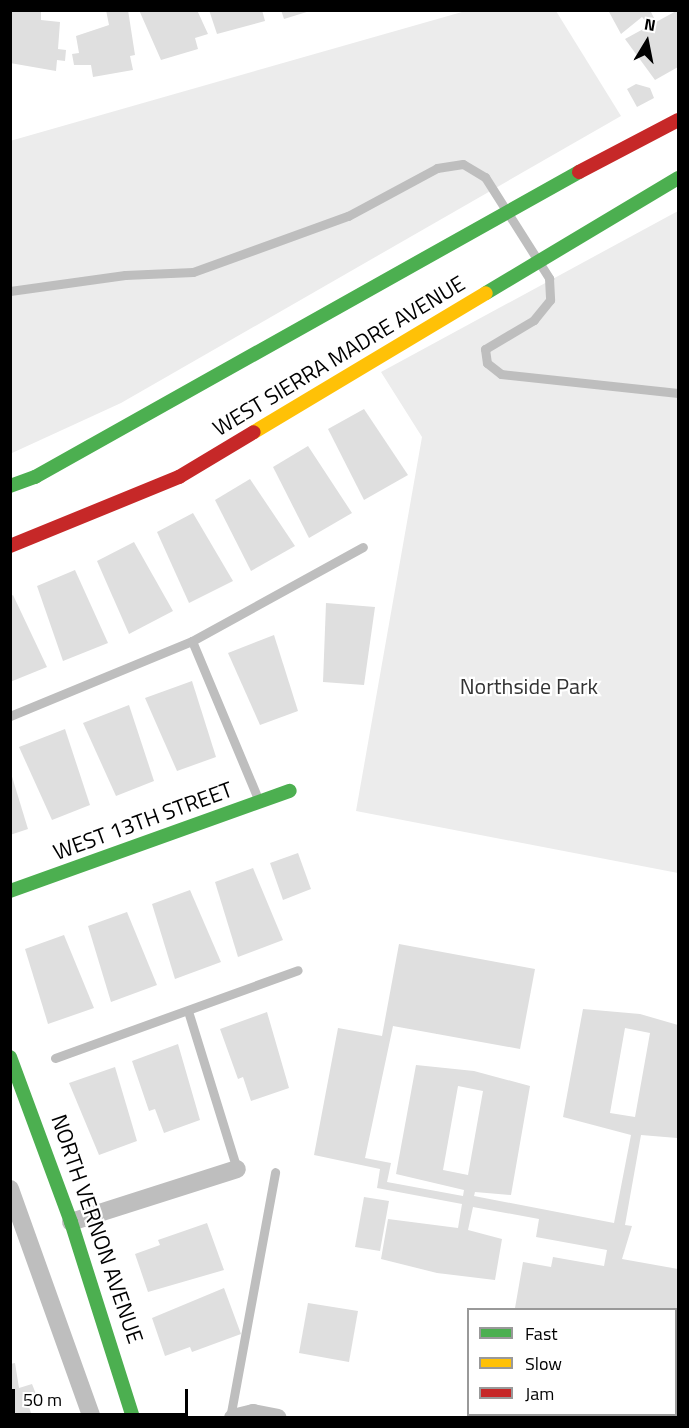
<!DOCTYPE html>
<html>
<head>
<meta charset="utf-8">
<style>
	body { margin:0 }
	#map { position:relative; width:689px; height:1428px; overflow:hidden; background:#fff; font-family:"Titillium Web",sans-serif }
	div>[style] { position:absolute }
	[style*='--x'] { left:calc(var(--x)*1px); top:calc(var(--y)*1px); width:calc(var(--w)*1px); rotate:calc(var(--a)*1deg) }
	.green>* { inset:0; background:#ececec }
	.building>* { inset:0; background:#dfdfdf }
	.lane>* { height:9px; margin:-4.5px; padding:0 4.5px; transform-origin:4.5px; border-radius:4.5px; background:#bebebe }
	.street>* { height:18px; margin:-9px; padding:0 9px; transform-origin:9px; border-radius:9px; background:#bebebe }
	.fast>* { height:14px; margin:-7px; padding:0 7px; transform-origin:7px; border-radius:7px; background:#4caf50 }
	.slow>* { height:14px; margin:-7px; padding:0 7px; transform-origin:7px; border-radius:7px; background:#ffc107 }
	.jam>* { height:14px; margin:-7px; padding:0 7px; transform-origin:7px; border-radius:7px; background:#c62828 }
	span { translate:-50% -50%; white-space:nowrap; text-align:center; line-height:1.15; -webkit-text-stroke:4.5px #fff; paint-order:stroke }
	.street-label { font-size:22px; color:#000 }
	.park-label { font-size:22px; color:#333 }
	.frame { position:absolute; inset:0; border:12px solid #000; pointer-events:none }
	.legend { position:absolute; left:467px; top:1308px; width:210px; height:108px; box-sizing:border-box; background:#fff; border:2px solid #999; margin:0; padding:8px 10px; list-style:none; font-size:18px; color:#000 }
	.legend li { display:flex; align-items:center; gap:12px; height:30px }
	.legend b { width:30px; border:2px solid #999 }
	.north { position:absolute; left:617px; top:12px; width:60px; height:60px; -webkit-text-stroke:4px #fff; paint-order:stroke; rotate:10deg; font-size:16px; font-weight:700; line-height:24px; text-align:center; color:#000 }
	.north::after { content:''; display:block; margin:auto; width:21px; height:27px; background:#000; clip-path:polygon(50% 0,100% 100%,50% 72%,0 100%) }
	.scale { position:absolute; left:12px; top:1389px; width:176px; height:27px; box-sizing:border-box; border:3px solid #000; border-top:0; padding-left:8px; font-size:18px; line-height:21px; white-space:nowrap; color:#000; -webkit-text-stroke:4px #fff; paint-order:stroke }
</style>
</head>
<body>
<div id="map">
	<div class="green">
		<div style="clip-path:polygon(469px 10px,556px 11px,621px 116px,121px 403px,12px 453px,10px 141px)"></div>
		<div style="clip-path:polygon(678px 211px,678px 873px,356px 811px,422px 437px,381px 372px)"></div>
	</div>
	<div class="building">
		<div style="clip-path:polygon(10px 10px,41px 10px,41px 20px,60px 22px,58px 49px,66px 50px,65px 61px,57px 60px,56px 71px,10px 63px)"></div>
		<div style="clip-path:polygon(106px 10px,128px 10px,135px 55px,130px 56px,133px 70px,93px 77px,91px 65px,74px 65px,72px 54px,79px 53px,76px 36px,109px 25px)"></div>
		<div style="clip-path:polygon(139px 10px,197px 10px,208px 34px,195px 38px,198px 49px,161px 60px)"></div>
		<div style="clip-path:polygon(209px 10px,262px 10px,265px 21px,217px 34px)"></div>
		<div style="clip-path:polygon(281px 10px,310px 10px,310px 11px,284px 19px)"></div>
		<div style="clip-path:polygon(608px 10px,659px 10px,651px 12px,654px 18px,646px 22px,642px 17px,621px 34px)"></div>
		<div style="clip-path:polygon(678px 10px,678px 67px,655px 80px,625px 39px)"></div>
		<div style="clip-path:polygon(636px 84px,650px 88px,654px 98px,637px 107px,627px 89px)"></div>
		<div style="clip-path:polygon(364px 409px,408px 475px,364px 500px,328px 429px)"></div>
		<div style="clip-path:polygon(308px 446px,352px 513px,309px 538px,273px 467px)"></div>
		<div style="clip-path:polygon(250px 479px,295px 546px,251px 571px,215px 500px)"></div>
		<div style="clip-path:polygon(193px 513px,233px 581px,189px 603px,157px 532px)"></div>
		<div style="clip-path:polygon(134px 542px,173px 611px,129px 634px,97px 561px)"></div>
		<div style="clip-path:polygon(75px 570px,108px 643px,63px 661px,37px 586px)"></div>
		<div style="clip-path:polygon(13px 595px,47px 667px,10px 682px,10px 597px)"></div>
		<div style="clip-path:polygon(326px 603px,375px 607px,364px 685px,323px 682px)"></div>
		<div style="clip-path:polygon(274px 635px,298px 711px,260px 725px,228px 653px)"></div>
		<div style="clip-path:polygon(192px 681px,216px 757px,177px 771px,145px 698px)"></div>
		<div style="clip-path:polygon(129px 705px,154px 781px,116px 796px,83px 723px)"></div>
		<div style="clip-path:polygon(65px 729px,90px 805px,52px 820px,19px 747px)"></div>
		<div style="clip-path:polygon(10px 770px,28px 829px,10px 835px)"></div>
		<div style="clip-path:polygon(298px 853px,311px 889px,283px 900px,270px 863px)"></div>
		<div style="clip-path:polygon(253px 868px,283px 940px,238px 957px,215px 882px)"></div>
		<div style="clip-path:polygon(190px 890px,221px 962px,175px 979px,152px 904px)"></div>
		<div style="clip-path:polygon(127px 912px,157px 985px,111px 1002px,88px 926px)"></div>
		<div style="clip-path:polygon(64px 935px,94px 1008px,48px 1024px,25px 949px)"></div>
		<div style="clip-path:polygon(evenodd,399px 944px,535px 969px,520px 1049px,393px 1026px,365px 1158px,391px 1163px,387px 1182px,463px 1196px,464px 1190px,396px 1174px,416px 1065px,474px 1071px,530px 1086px,511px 1195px,475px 1192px,474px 1196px,614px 1223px,631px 1135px,563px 1117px,583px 1009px,640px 1014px,678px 1025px,677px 1138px,641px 1135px,625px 1225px,632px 1226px,622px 1259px,678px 1269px,677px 1352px,676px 1310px,515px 1308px,523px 1262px,551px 1267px,553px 1257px,604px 1266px,607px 1250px,536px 1237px,539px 1219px,473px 1207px,468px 1230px,502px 1239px,495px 1280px,437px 1273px,381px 1259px,388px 1219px,458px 1228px,462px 1204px,377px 1188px,380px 1169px,314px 1155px,338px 1028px,382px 1036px,399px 944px,625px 1028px,650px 1033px,635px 1117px,610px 1113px,625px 1028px,399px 944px,458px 1086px,483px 1091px,468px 1175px,443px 1170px,458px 1086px)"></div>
		<div style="clip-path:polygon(267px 1012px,289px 1088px,251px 1101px,243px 1077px,238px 1079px,220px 1029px)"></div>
		<div style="clip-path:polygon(178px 1044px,200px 1120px,164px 1133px,155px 1109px,149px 1111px,132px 1061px)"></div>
		<div style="clip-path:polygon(115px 1067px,137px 1141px,99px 1155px,69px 1083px)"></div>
		<div style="clip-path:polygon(364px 1197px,389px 1201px,380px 1251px,355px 1247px)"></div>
		<div style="clip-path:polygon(207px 1223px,224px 1270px,148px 1292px,135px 1254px,160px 1245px,158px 1240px)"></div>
		<div style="clip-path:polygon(224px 1288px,241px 1334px,192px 1352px,190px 1347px,165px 1356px,152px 1318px)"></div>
		<div style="clip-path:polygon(308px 1303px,358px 1311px,349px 1362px,299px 1353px)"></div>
		<div style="clip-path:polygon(15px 1363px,19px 1388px,32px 1384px,36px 1394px,26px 1397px,31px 1413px,10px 1418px,10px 1364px)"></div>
	</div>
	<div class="lane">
		<div style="--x:10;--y:291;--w:116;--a:-7.9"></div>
		<div style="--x:125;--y:275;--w:68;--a:-2.5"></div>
		<div style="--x:193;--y:272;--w:165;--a:-19.9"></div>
		<div style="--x:348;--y:216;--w:101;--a:-28.3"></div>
		<div style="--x:437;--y:168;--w:26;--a:-9"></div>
		<div style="--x:463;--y:164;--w:26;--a:31"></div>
		<div style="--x:485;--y:177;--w:120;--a:57.6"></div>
		<div style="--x:549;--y:278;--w:22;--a:87"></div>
		<div style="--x:550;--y:300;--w:26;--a:129"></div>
		<div style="--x:534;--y:320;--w:57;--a:149.4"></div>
		<div style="--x:485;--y:349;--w:14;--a:82"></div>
		<div style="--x:487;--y:363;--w:18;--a:38"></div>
		<div style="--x:501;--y:374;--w:178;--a:6.1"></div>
		<div style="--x:192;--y:641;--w:171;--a:67.3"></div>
		<div style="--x:10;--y:716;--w:197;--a:-22.4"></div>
		<div style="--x:192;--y:641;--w:195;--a:-28.8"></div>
		<div style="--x:188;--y:1011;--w:165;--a:72.8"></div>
		<div style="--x:55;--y:1058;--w:258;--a:-19.9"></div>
		<div style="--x:667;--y:1414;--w:5;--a:53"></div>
		<div style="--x:230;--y:1418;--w:250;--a:-79.6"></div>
		<div style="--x:538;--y:1418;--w:4;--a:-63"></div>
	</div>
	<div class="street">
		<div style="--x:10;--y:1189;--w:243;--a:70.3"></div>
		<div style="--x:71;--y:1222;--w:174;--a:-17.7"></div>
		<div style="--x:233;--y:1418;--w:21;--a:-14"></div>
		<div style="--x:253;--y:1413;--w:25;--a:11"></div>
	</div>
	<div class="fast">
		<div style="--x:486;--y:293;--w:224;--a:-30.9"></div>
		<div style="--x:10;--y:486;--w:27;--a:-20"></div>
		<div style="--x:35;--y:477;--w:624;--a:-29.28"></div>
		<div style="--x:10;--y:891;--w:297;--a:-19.7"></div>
		<div style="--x:10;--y:1057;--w:176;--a:69.7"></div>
		<div style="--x:71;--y:1222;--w:206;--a:72.4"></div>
	</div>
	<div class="slow">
		<div style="--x:254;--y:432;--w:270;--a:-30.9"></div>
	</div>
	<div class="jam">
		<div style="--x:579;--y:172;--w:112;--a:-27.7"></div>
		<div style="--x:10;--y:546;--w:183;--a:-22.2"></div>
		<div style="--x:179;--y:477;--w:87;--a:-31"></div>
	</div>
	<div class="street-label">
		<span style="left:339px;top:356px;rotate:-31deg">WEST SIERRA MADRE AVENUE</span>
		<span style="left:143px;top:821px;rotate:-20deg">WEST 13TH STREET</span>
		<span style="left:97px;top:1229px;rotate:71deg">NORTH VERNON AVENUE</span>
	</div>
	<div class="park-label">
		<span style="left:529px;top:687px">Northside Park</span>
	</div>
	<div class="frame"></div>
	<ul class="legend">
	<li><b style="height:8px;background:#4caf50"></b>Fast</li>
	<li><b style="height:8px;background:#ffc107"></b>Slow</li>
	<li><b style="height:8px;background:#c62828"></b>Jam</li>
	</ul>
	<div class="north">N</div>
	<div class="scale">50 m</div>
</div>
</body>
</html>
